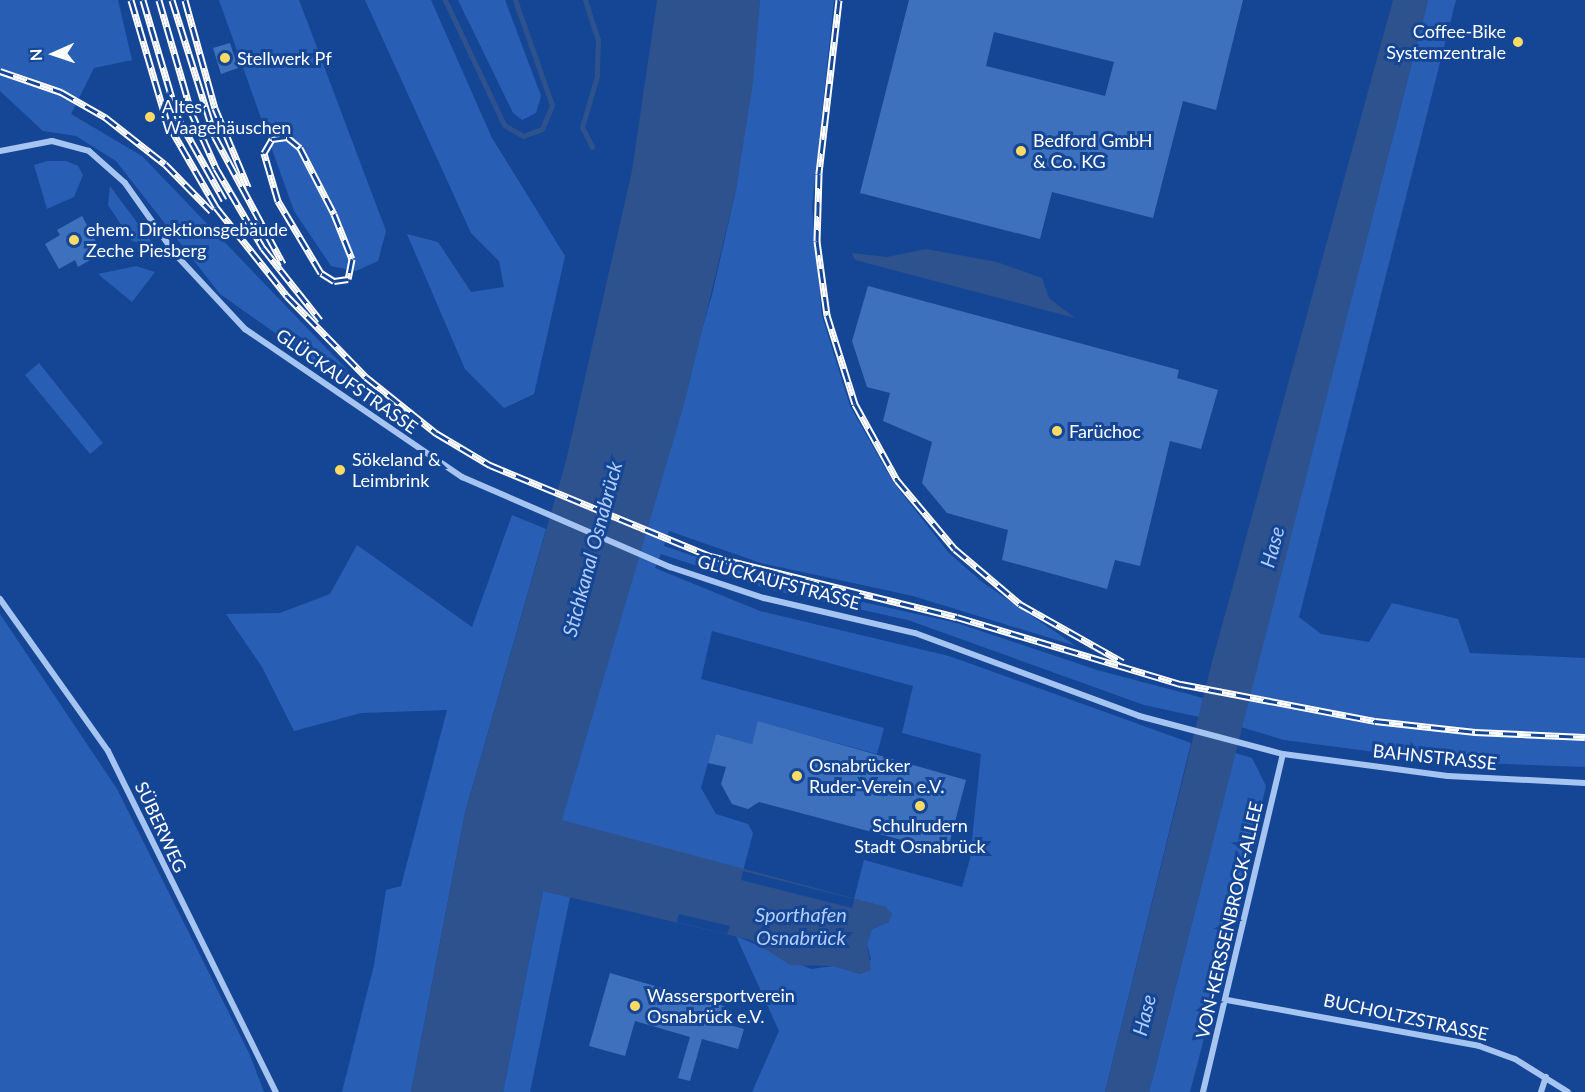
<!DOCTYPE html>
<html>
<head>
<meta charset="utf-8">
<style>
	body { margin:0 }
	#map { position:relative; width:1585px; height:1092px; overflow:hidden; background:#154695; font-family:Lato,sans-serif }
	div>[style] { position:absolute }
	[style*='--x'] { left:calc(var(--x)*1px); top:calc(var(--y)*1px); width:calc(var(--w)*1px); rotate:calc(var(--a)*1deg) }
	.green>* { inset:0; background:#285fb4 }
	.water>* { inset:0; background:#2e528d }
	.pier>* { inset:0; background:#154695 }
	.stream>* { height:5px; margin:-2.5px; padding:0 2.5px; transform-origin:2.5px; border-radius:2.5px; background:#2e528d }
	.building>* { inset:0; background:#3d70bd }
	.minor>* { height:6px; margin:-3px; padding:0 3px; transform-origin:3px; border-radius:3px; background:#a6c4f2 }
	.rail>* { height:7px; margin-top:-3.5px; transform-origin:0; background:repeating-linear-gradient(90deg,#154695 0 14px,#fff 0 28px); box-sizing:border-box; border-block:2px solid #fff }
	.dots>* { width:16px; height:16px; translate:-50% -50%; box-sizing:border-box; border:3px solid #154695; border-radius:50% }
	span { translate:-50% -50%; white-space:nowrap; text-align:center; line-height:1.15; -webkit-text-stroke:6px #154695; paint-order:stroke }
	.poi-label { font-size:18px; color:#fff }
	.right { translate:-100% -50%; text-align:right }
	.left { translate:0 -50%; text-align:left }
	.street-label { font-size:18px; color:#fff }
	.water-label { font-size:20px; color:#b2cef8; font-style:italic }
	.north { position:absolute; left:24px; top:24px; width:60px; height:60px; -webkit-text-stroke:4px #154695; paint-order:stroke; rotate:267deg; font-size:16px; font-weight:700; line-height:24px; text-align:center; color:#fff }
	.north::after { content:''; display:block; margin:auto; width:21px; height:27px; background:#fff; clip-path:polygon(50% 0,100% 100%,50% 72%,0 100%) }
</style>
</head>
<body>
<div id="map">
	<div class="green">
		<div style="clip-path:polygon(0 0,118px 0,132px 60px,94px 68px,71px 114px,142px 156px,355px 378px,350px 386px,220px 294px,116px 161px,76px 136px,43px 131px,0 91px)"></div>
		<div style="clip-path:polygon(219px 0,299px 0,386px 231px,378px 261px,356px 271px,331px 266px,294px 211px)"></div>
		<div style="clip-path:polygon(365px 0,431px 0,492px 138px,565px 256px,534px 394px,504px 408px,465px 369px,407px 234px,438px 242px,471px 292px,504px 287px,499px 261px,471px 233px)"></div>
		<div style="clip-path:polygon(458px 0,505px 0,541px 96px,536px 113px,522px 120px,513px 113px)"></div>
		<div style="clip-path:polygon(760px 0,834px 0,812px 207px,822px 316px,850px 406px,893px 482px,949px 553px,982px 582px,1076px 646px,913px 596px,761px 563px,669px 531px,664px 546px,768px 581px,957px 623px,1097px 670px,1203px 698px,1199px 717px,1144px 705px,908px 620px,767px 589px,661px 554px,655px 568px,760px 611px,949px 656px,1191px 743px,1105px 1092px,752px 1092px,779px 1031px,736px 936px,811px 969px,834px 966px,860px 974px,871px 959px,867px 944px,872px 929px,889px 922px,886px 907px,854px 899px,864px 860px,962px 887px,970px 859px,981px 754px,902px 733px,913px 686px,712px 631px,701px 679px,884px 728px,877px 754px,759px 722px,752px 744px,716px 734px,701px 788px,716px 814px,748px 824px,753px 833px,743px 871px,561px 821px,712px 295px,736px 190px)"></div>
		<div style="clip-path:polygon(1428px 0,1456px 0,1299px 617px,1321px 634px,1369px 642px,1392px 603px,1458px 619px,1470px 653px,1585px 658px,1585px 767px,1451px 762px,1284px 740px,1241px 727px)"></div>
		<div style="clip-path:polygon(48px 161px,66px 161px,78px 166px,83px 175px,74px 197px,47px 209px,34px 165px)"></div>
		<div style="clip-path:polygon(110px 186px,156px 248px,132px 241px,108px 205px)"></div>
		<div style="clip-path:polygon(136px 266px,155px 272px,132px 302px,98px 274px)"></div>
		<div style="clip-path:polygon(39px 363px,103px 443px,90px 454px,25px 375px)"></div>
		<div style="clip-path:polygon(512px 515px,546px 529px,465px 813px,411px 1092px,342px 1092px,374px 965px,386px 890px,401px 886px,447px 710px,361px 713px,294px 731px,262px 667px,226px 614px,280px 613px,330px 594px,357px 545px,472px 627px)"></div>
		<div style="clip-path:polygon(0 614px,117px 789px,250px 1055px,264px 1092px,0 1092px)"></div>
		<div style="clip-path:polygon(1235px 753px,1252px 758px,1266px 786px,1215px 996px,1190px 1092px,1149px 1092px)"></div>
		<div style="clip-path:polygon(543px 891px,570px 897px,530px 1092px,503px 1092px)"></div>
	</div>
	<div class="water">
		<div style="clip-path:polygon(657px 0,760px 0,753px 83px,736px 190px,685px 401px,562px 820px,886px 907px,892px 914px,889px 922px,872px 929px,867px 944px,871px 970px,860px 974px,834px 966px,790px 965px,751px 940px,543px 891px,503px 1092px,411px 1092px,465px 813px,566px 461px,632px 171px)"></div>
		<div style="clip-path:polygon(1393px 0,1428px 0,1149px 1092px,1105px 1092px,1212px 662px)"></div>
		<div style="clip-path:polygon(926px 249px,997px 262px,1042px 278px,1049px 298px,1075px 318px,855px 260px,852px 253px,887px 257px)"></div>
	</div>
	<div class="pier">
		<div style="clip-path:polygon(743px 871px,854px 899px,852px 908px,741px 880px)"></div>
		<div style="clip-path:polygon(679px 914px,730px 926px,727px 934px,677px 922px)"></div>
	</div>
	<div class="stream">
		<div style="--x:445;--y:0;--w:138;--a:64.7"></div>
		<div style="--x:504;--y:125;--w:22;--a:30"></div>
		<div style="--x:523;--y:136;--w:20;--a:-20"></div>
		<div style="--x:542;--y:129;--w:26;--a:-67"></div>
		<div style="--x:552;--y:105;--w:111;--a:-109.4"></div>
		<div style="--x:585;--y:0;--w:42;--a:72"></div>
		<div style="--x:598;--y:40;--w:36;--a:92"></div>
		<div style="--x:597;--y:76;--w:53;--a:106.4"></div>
		<div style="--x:582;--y:127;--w:22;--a:63"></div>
	</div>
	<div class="building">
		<div style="clip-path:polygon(evenodd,909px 0,1243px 0,1216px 110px,1183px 101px,1153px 218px,1052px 192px,1040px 239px,860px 193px,909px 0,994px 32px,1114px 62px,1105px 96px,986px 66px,994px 32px)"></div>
		<div style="clip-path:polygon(230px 43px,238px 68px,221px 74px,213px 48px)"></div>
		<div style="clip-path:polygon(82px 216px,102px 253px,78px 267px,75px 260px,59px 269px,45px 244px,60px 235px,57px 230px)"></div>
		<div style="clip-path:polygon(868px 286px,1179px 370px,1177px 378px,1218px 390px,1201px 449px,1170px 441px,1140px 566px,1115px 560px,1107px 589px,1002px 560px,1008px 530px,947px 513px,922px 483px,932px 442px,883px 421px,890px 393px,867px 387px,852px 341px)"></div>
		<div style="clip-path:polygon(758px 721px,966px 780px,947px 852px,759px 802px,748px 809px,732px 804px,721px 784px,726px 767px,708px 763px,716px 734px,752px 744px)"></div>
		<div style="clip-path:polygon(610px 973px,724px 1006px,719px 1022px,744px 1029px,738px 1049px,702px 1039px,690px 1081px,678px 1078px,690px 1037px,635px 1021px,625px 1056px,589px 1046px)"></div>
	</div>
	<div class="minor">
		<div style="--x:0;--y:151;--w:53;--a:-10.9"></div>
		<div style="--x:52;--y:141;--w:38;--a:15"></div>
		<div style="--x:89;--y:151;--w:48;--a:41.6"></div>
		<div style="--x:125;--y:183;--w:87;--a:54.8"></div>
		<div style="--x:175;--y:254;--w:103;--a:47"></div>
		<div style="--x:245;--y:329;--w:263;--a:34.3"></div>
		<div style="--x:462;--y:477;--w:227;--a:23.4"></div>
		<div style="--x:670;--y:567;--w:99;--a:18.3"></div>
		<div style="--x:764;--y:598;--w:155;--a:13.1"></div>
		<div style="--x:915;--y:633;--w:239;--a:20.3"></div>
		<div style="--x:1139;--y:716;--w:149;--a:14.8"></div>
		<div style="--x:1283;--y:754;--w:166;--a:7.6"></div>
		<div style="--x:1448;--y:776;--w:137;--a:2.9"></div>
		<div style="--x:0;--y:599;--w:186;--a:54.6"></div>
		<div style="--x:108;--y:751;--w:380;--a:63.8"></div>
		<div style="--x:1227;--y:1000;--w:256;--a:10.3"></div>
		<div style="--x:1479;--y:1046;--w:38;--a:20"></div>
		<div style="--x:1515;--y:1059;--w:62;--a:31.9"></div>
		<div style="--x:1203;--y:1092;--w:347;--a:-76.7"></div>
		<div style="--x:1541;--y:1092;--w:16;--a:-72"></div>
	</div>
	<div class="rail">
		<div style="--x:131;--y:0;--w:127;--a:73.6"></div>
		<div style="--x:167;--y:122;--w:98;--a:60"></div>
		<div style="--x:216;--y:207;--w:114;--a:51.4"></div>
		<div style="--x:287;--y:296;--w:113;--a:45.7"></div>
		<div style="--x:366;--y:377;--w:90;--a:38.7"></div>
		<div style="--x:436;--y:433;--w:63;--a:30.7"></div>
		<div style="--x:490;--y:465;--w:238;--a:22.5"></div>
		<div style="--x:710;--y:556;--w:254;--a:13.9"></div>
		<div style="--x:957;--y:617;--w:234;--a:16.7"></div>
		<div style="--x:1181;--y:684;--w:197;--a:10.8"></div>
		<div style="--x:1375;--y:721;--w:101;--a:6.3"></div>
		<div style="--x:1475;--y:732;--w:110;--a:2.6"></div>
		<div style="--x:143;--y:0;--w:123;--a:73.5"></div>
		<div style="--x:178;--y:118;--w:94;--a:60.7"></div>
		<div style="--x:159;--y:0;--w:119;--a:73.9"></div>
		<div style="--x:192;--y:114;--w:59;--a:66"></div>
		<div style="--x:216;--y:168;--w:93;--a:59.6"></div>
		<div style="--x:263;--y:248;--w:92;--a:51.6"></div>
		<div style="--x:172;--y:0;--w:144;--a:72.6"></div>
		<div style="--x:215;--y:137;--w:144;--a:61.8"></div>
		<div style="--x:185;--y:0;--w:112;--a:74.5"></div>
		<div style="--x:215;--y:108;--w:86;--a:67.3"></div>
		<div style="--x:839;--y:0;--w:175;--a:96.6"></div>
		<div style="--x:819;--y:174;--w:67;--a:91.7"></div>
		<div style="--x:817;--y:241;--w:75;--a:82.3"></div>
		<div style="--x:827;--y:315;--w:93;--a:72.5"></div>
		<div style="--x:855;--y:404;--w:87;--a:61.1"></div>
		<div style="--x:897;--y:480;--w:90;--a:50"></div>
		<div style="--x:955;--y:549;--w:85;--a:40.2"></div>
		<div style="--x:1020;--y:604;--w:118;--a:29.4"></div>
		<div style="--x:0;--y:71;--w:65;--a:19"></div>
		<div style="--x:61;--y:92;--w:51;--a:29.6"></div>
		<div style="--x:105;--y:117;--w:76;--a:38.1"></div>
		<div style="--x:165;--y:164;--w:66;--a:45.6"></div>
		<div style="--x:287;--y:137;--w:17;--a:40"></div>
		<div style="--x:300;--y:148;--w:74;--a:62.7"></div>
		<div style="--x:334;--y:214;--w:48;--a:68.2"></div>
		<div style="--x:352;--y:259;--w:20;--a:101"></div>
		<div style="--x:348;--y:279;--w:14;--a:172"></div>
		<div style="--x:334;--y:281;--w:15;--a:-148"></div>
		<div style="--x:321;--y:273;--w:84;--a:-120.8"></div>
		<div style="--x:278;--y:201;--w:50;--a:-106.3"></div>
		<div style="--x:264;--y:153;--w:16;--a:-60"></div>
		<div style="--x:272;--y:139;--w:15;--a:-8"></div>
	</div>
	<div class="dots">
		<div style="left:1518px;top:42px;background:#ffdb66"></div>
		<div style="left:225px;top:58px;background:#ffdb66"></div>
		<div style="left:150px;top:117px;background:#ffdb66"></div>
		<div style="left:1021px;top:151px;background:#ffdb66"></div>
		<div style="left:74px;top:240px;background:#ffdb66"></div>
		<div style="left:1057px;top:431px;background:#ffdb66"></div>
		<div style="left:340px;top:470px;background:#ffdb66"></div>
		<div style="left:797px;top:776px;background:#ffdb66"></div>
		<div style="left:920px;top:806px;background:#ffdb66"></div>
		<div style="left:635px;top:1006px;background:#ffdb66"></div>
	</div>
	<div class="poi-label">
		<span class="right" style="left:1506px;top:42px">Coffee-Bike<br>Systemzentrale</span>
		<span class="left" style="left:237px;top:58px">Stellwerk Pf</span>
		<span class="left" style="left:162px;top:117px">Altes<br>Waagehäuschen</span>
		<span class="left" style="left:1033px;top:151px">Bedford GmbH<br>&amp; Co. KG</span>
		<span class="left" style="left:86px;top:240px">ehem. Direktionsgebäude<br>Zeche Piesberg</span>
		<span class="left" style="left:1069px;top:431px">Farüchoc</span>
		<span class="left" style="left:352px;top:470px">Sökeland &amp;<br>Leimbrink</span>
		<span class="left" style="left:809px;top:776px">Osnabrücker<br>Ruder-Verein e.V.</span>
		<span style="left:920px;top:836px">Schulrudern<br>Stadt Osnabrück</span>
		<span class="left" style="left:647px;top:1006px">Wassersportverein<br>Osnabrück e.V.</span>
	</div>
	<div class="street-label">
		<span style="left:347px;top:381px;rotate:35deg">GLÜCKAUFSTRASSE</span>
		<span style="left:779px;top:582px;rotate:15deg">GLÜCKAUFSTRASSE</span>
		<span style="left:1435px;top:757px;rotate:6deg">BAHNSTRASSE</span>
		<span style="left:161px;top:827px;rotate:65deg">SÜBERWEG</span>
		<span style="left:1229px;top:920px;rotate:-77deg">VON-KERSSENBROCK-ALLEE</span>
		<span style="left:1406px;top:1017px;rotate:12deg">BUCHOLTZSTRASSE</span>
	</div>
	<div class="water-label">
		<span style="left:1272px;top:547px;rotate:-75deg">Hase</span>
		<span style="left:592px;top:549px;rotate:-75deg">Stichkanal Osnabrück</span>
		<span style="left:801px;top:926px">Sporthafen<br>Osnabrück</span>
		<span style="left:1144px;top:1015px;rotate:-76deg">Hase</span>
	</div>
	<div class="north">N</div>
</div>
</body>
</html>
